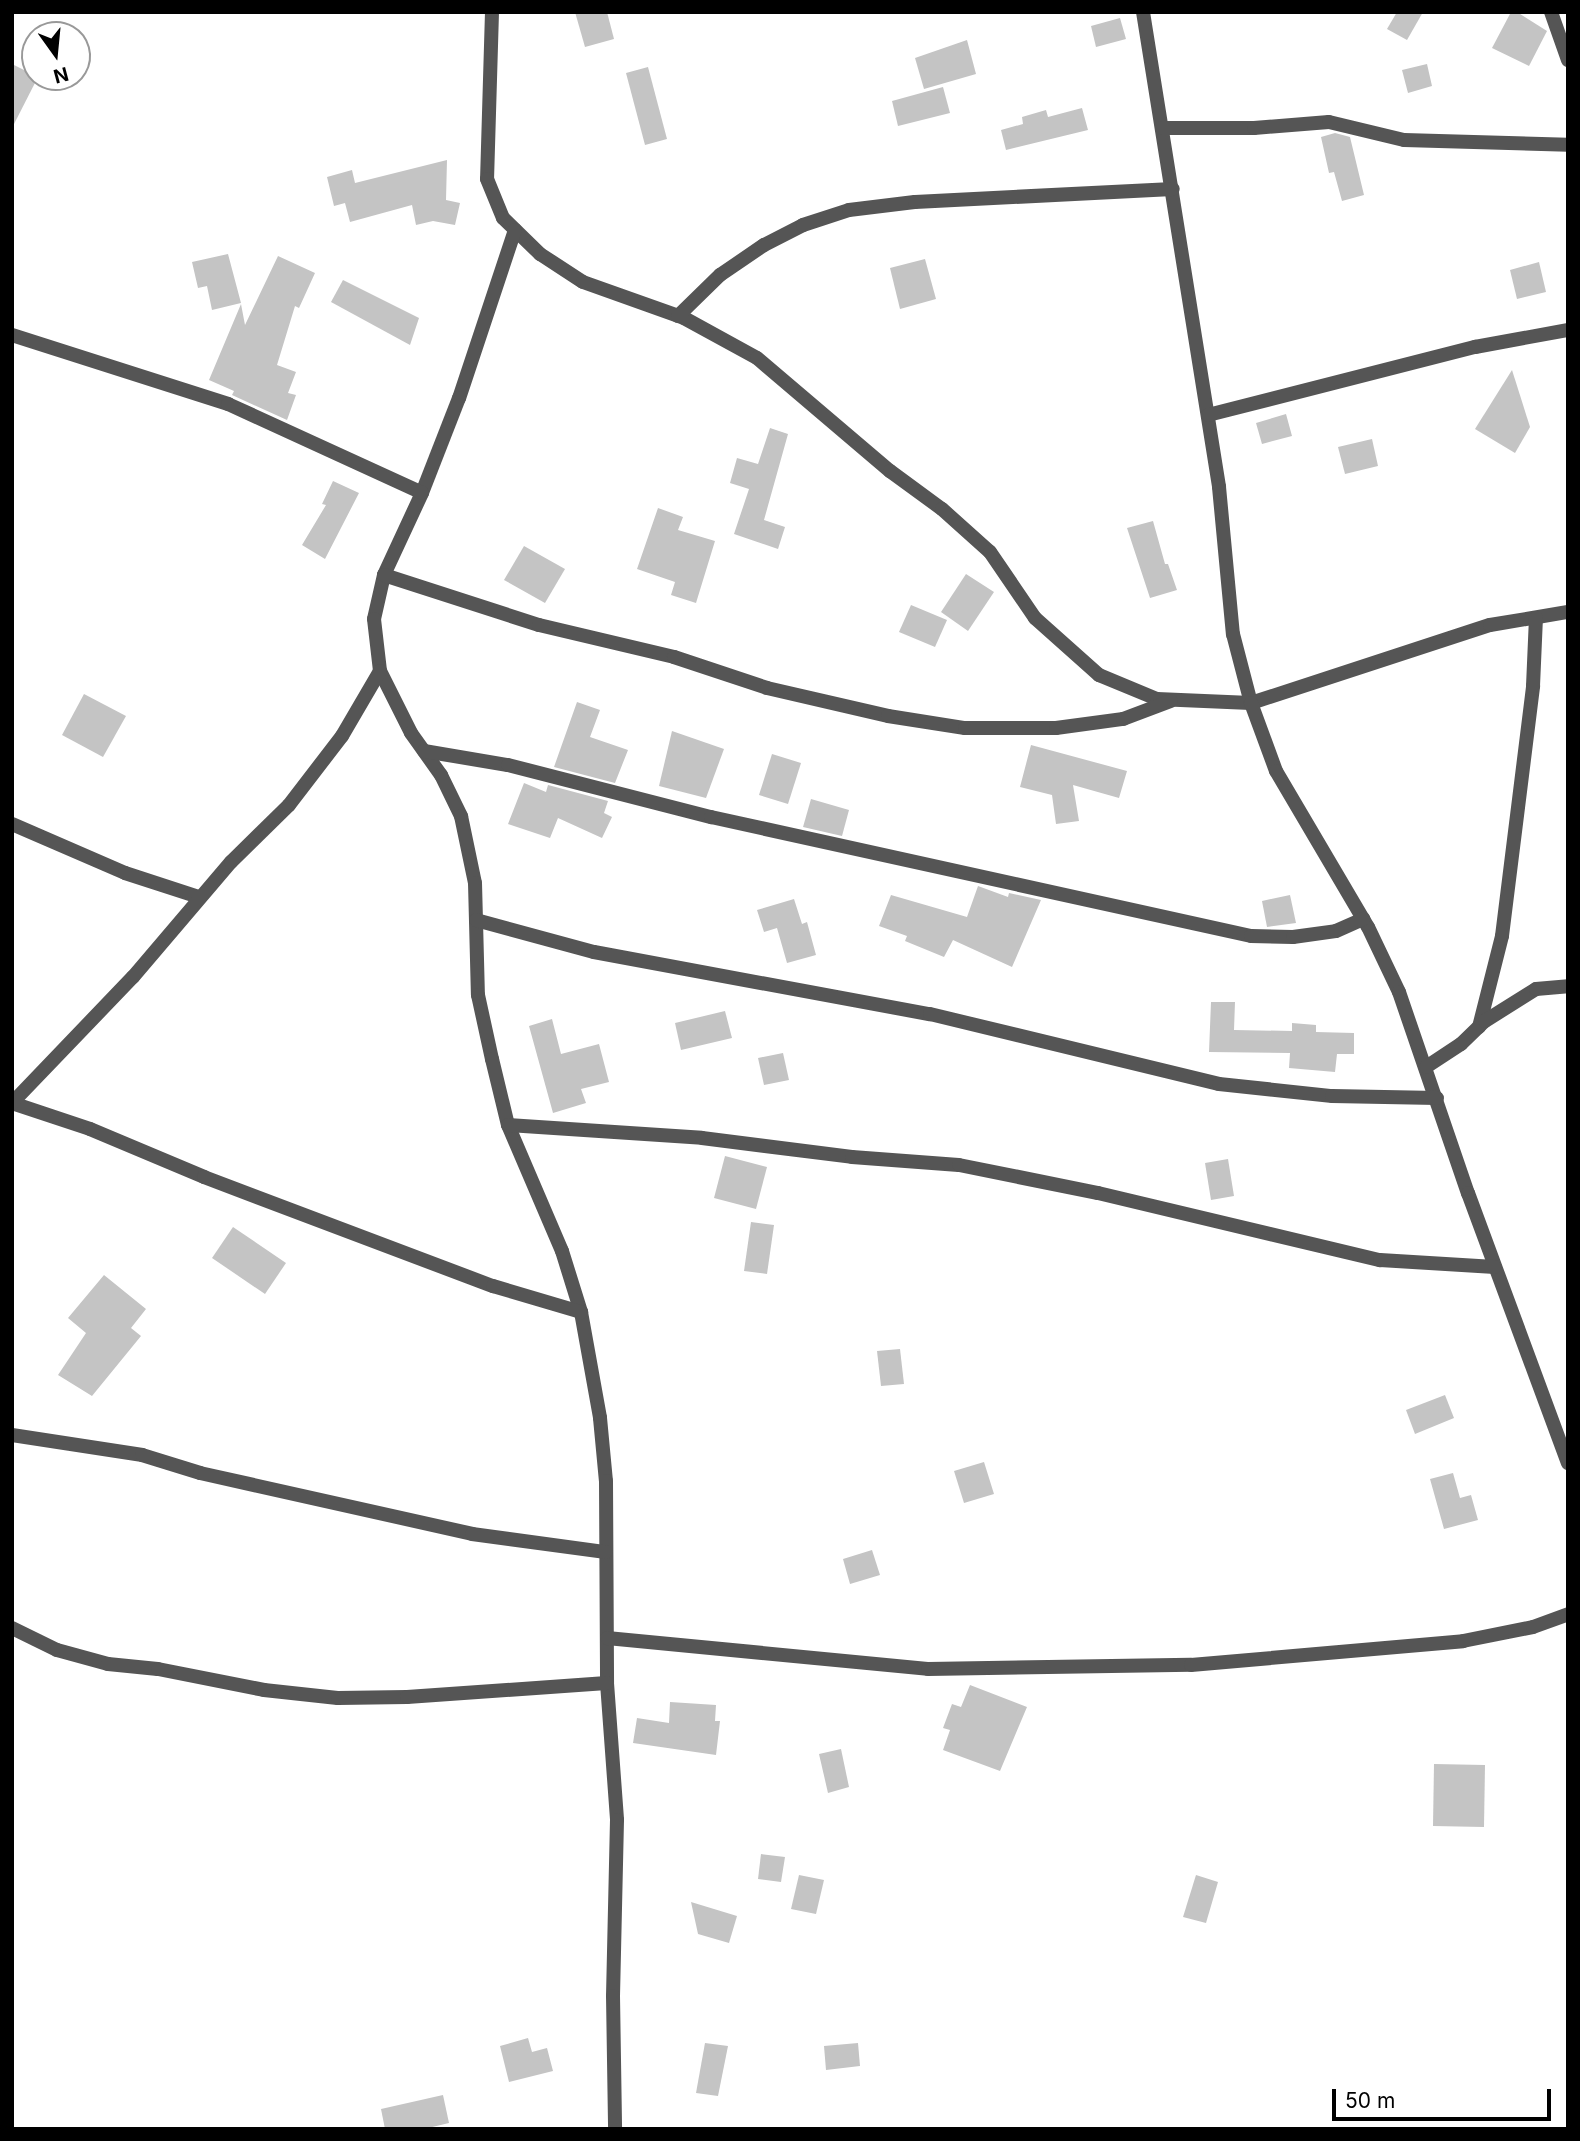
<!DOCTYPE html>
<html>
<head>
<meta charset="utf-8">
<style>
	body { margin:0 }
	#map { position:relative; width:1580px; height:2141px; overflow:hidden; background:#fff; font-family:Inter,sans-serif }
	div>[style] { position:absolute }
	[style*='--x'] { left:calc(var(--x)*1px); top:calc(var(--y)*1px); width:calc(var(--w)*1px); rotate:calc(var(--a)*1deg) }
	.building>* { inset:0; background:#c4c4c4 }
	.street>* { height:14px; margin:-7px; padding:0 7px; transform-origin:7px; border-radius:7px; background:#555 }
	span { translate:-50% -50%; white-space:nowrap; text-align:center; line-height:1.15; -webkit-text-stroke:7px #fff; paint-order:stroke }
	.frame { position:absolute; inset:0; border:14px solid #000; pointer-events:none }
	.north { position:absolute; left:21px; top:21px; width:70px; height:70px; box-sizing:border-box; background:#fff; border:2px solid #999; border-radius:50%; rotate:165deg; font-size:19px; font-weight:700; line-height:28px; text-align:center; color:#000 }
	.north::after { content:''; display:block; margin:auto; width:24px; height:32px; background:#000; clip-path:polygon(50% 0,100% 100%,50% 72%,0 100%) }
	.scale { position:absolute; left:1332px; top:2089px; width:219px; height:32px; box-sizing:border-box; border:4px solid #000; border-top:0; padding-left:9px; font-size:21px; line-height:24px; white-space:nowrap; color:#000; -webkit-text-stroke:5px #fff; paint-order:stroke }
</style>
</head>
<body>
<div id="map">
	<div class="building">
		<div style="clip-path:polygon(575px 12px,607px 12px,614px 39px,585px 47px)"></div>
		<div style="clip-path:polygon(1397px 12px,1423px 12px,1407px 40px,1387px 29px)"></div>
		<div style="clip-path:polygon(1511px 12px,1517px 12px,1547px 31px,1529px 66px,1492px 48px)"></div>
		<div style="clip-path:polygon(1120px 18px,1126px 39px,1096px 47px,1091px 26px)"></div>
		<div style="clip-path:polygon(967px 40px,976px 74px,924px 89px,915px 58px)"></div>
		<div style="clip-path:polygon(12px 64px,38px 77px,12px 128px)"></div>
		<div style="clip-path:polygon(1427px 64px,1432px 86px,1408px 93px,1402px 70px)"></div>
		<div style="clip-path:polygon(648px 67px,667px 139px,645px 145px,626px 73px)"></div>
		<div style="clip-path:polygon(943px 87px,950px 113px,898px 126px,892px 101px)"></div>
		<div style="clip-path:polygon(1082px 108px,1088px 130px,1006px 150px,1001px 130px,1023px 124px,1022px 117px,1046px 110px,1048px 117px)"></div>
		<div style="clip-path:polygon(1335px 133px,1350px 137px,1364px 195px,1342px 201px,1334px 172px,1329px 173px,1321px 137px)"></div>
		<div style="clip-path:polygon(447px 160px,446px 200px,460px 203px,455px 225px,433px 221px,416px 225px,412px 205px,350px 222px,345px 203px,334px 206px,327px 177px,352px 170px,355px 183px)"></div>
		<div style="clip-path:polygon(228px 254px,241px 303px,212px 310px,207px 286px,198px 288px,192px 262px)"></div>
		<div style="clip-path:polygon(278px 256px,315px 273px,299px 308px,295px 306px,277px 365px,296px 372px,288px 393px,296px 395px,287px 420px,232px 395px,234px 391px,209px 380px,241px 304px,245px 325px)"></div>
		<div style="clip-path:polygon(925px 259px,936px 299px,900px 309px,890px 268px)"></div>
		<div style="clip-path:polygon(1539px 262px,1546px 292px,1517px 299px,1510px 270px)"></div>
		<div style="clip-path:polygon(343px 280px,419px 318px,410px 345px,331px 302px)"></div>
		<div style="clip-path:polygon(1512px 370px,1530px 427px,1515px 453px,1475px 429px)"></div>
		<div style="clip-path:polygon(1286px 414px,1292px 436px,1262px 444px,1256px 423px)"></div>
		<div style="clip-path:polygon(770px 428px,788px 434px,764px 520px,785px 527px,778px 549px,734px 534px,749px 489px,730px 483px,737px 458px,758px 464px)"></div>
		<div style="clip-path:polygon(1372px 439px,1378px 466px,1345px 474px,1338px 447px)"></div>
		<div style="clip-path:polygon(333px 481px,359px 493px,325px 559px,302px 545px,326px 505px,322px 504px)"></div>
		<div style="clip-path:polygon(658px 508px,683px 517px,678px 530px,715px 541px,696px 603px,671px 595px,675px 582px,637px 569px)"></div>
		<div style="clip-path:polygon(1153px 521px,1165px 564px,1168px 564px,1177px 590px,1150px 598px,1127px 528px)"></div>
		<div style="clip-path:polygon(524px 546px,565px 569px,545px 603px,504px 580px)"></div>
		<div style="clip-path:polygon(966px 574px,994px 592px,968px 631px,941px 612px)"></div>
		<div style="clip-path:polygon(911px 605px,947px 620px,935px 647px,899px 632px)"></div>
		<div style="clip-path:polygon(84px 694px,126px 716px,103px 757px,62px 735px)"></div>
		<div style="clip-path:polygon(577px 702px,600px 710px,590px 737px,628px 750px,615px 783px,554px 767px)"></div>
		<div style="clip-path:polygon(672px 731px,724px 749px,706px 798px,659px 786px)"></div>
		<div style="clip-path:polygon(1031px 745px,1127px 771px,1119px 798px,1073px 785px,1079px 821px,1056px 824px,1052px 795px,1020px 787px)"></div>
		<div style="clip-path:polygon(772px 754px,801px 763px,788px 804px,759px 795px)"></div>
		<div style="clip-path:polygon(524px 783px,546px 792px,548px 785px,608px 801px,604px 813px,612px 817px,602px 838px,558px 818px,550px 838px,508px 824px)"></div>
		<div style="clip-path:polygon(811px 799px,849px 810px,842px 836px,803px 827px)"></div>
		<div style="clip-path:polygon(978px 886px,1008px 897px,1009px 893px,1041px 900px,1012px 967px,953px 940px,944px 957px,905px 941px,907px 936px,879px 926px,891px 895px,967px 917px)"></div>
		<div style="clip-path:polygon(1290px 895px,1296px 923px,1267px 927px,1262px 901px)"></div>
		<div style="clip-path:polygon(794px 899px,802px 924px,807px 922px,816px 955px,787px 963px,777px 928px,764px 932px,757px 910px)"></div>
		<div style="clip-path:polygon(1211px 1002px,1235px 1002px,1234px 1030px,1292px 1031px,1292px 1023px,1316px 1025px,1316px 1032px,1354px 1033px,1354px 1054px,1337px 1054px,1335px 1072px,1289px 1068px,1290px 1053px,1209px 1052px)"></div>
		<div style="clip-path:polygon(725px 1011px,732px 1038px,681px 1050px,675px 1023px)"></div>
		<div style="clip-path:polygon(552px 1019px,561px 1054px,599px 1044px,609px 1082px,581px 1089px,586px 1103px,553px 1113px,529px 1026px)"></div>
		<div style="clip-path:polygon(783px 1053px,789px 1080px,764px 1085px,758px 1058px)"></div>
		<div style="clip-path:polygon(725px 1156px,767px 1167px,756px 1209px,714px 1198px)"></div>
		<div style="clip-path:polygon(1228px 1159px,1234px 1196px,1211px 1200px,1205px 1163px)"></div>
		<div style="clip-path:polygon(751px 1222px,774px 1225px,767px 1274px,744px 1271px)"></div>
		<div style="clip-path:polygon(233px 1227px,286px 1263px,265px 1294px,212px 1258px)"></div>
		<div style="clip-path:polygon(104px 1275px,146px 1309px,131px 1328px,141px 1336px,92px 1396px,58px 1375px,86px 1333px,68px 1318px)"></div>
		<div style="clip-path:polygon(900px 1349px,904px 1384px,881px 1386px,877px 1351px)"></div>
		<div style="clip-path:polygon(1445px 1395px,1454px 1418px,1415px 1434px,1406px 1410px)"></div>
		<div style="clip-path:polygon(984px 1462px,994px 1494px,964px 1503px,954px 1471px)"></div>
		<div style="clip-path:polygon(1453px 1473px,1460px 1498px,1471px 1495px,1478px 1520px,1444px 1529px,1430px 1479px)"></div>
		<div style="clip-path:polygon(872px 1550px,880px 1575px,850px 1584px,843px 1559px)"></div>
		<div style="clip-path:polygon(970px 1685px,1027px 1707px,1000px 1771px,943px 1750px,950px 1730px,943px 1728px,952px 1704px,961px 1707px)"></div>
		<div style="clip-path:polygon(670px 1702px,716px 1705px,715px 1721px,720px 1721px,716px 1755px,633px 1743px,637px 1718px,669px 1723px)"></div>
		<div style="clip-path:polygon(841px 1749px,849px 1787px,828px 1793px,819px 1754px)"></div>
		<div style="clip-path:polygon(1434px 1764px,1485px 1765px,1484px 1827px,1433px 1826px)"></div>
		<div style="clip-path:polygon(761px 1854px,785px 1857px,781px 1882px,758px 1879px)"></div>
		<div style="clip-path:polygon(799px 1875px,824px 1880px,816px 1914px,791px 1909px)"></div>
		<div style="clip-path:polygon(1196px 1875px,1218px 1882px,1206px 1923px,1183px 1917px)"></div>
		<div style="clip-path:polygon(691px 1902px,737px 1916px,729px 1943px,698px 1934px)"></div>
		<div style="clip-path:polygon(528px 2038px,532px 2052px,547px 2048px,553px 2071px,509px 2082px,500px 2046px)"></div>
		<div style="clip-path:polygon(705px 2043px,728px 2046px,718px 2096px,696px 2093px)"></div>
		<div style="clip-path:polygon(858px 2043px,860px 2066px,826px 2070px,824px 2046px)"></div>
		<div style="clip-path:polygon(443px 2095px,449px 2123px,424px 2129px,385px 2129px,381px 2109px)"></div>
	</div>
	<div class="street">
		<div style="--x:492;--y:12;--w:167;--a:91.7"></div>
		<div style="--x:487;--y:179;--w:42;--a:67.7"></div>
		<div style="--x:503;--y:218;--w:52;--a:44.2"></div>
		<div style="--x:540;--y:254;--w:51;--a:33.1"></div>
		<div style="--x:583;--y:282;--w:107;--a:19.6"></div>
		<div style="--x:684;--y:318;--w:83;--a:28.7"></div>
		<div style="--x:757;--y:358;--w:175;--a:40.4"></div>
		<div style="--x:890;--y:471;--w:64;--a:36.2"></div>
		<div style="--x:942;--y:509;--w:64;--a:41.9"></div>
		<div style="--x:990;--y:552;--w:80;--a:55.7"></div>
		<div style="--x:1035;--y:618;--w:86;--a:41.7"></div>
		<div style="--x:1099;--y:675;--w:63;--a:22.5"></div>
		<div style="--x:1157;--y:699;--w:94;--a:2.4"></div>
		<div style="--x:1251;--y:703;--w:251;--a:-18.1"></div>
		<div style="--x:1490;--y:625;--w:79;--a:-9.5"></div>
		<div style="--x:1143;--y:12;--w:481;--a:80.9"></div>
		<div style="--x:1219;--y:487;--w:148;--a:84.6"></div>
		<div style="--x:1233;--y:634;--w:71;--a:75.4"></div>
		<div style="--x:1251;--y:703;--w:72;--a:69.8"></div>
		<div style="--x:1276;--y:771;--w:181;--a:59.5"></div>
		<div style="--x:1368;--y:927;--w:72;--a:64.5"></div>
		<div style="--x:1399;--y:992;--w:213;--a:71.1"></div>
		<div style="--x:1468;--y:1193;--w:288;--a:69.7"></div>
		<div style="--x:1551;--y:12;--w:51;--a:70.5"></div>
		<div style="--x:1162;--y:128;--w:92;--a:0"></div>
		<div style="--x:1254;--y:128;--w:75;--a:-4.6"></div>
		<div style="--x:1329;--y:122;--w:77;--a:13.5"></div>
		<div style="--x:1404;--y:140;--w:164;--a:1.7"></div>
		<div style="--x:515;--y:230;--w:177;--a:108.4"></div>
		<div style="--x:459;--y:398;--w:102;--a:111.3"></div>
		<div style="--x:422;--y:493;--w:90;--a:114.9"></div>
		<div style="--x:384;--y:575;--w:45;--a:102.8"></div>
		<div style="--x:374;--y:619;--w:52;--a:83.4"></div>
		<div style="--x:380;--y:671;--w:69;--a:63.4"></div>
		<div style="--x:411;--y:733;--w:52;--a:54.5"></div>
		<div style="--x:441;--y:775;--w:46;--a:64"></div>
		<div style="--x:461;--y:816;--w:68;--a:78.2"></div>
		<div style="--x:475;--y:883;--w:112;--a:88.5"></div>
		<div style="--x:478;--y:995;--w:66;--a:77.7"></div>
		<div style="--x:492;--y:1059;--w:68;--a:76.4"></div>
		<div style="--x:508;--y:1125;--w:137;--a:66.8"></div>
		<div style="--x:562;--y:1251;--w:64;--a:72.7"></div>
		<div style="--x:581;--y:1312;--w:108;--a:79.8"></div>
		<div style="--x:600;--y:1418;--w:63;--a:84.6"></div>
		<div style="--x:606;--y:1481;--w:202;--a:89.7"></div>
		<div style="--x:607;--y:1683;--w:137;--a:85.8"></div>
		<div style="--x:617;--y:1820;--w:176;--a:91.3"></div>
		<div style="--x:613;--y:1996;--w:133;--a:89.1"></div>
		<div style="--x:678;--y:316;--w:59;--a:-44.3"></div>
		<div style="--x:720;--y:275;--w:53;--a:-34.3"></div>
		<div style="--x:764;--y:245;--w:44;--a:-27.1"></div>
		<div style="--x:803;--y:225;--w:48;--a:-18.1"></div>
		<div style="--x:849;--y:210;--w:66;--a:-6.9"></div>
		<div style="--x:915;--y:202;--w:258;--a:-2.9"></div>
		<div style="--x:12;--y:335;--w:227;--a:17.7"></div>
		<div style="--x:228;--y:404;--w:213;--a:24.6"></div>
		<div style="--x:1208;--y:415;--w:276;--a:-14.3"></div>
		<div style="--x:1475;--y:347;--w:95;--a:-10.4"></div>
		<div style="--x:384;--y:575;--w:163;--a:17.9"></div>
		<div style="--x:539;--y:625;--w:139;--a:13.3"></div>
		<div style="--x:674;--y:657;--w:98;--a:18.4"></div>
		<div style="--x:767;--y:688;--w:124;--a:13"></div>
		<div style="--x:888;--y:716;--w:78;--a:8.9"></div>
		<div style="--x:965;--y:728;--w:91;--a:0"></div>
		<div style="--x:1056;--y:728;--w:68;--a:-7.7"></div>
		<div style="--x:1123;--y:719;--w:51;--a:-20.6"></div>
		<div style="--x:424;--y:751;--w:85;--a:9.5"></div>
		<div style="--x:508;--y:765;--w:210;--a:14.4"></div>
		<div style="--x:711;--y:817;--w:553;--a:12.43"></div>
		<div style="--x:1251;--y:936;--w:42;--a:1.4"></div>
		<div style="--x:1293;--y:937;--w:43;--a:-7.9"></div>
		<div style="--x:1336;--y:931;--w:30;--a:-24"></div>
		<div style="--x:12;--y:824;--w:123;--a:23.4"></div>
		<div style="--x:125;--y:873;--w:78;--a:18"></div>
		<div style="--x:476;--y:920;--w:122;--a:15.2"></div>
		<div style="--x:594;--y:952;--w:342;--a:10.5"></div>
		<div style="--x:930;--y:1014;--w:297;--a:13.6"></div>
		<div style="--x:1219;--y:1084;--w:114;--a:6.1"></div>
		<div style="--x:1332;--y:1096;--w:105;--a:1.1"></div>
		<div style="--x:1479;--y:1027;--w:94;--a:-75.8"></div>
		<div style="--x:1502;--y:936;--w:252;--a:-82.9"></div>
		<div style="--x:1533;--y:686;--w:68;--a:-87.5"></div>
		<div style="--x:1426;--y:1067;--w:42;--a:-33.3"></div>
		<div style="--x:1461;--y:1044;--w:33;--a:-44"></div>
		<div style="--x:1485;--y:1021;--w:60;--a:-32.1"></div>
		<div style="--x:1536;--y:989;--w:32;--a:-5"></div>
		<div style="--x:12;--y:1103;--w:82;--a:18.4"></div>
		<div style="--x:90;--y:1129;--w:124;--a:22.8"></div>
		<div style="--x:204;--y:1177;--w:309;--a:20.7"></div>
		<div style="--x:493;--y:1286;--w:92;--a:16.5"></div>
		<div style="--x:12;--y:1103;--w:175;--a:-46.2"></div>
		<div style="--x:133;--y:977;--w:151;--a:-49.6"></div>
		<div style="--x:231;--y:862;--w:81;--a:-44.5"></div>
		<div style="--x:289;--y:805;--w:87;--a:-52.5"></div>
		<div style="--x:342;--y:736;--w:75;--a:-59.7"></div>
		<div style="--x:508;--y:1125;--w:194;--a:3.8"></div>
		<div style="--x:702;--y:1138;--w:151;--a:7.2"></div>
		<div style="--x:852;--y:1157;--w:107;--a:4.3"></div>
		<div style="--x:959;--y:1165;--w:142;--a:11.4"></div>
		<div style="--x:1098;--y:1193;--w:290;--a:13.4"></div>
		<div style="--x:1380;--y:1260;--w:115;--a:3.5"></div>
		<div style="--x:12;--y:1435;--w:132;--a:8.7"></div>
		<div style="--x:142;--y:1455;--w:61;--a:17.2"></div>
		<div style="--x:200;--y:1473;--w:279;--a:12.6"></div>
		<div style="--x:472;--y:1534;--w:135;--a:7.7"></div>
		<div style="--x:12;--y:1628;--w:50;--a:26.1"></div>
		<div style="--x:57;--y:1650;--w:53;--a:15.4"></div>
		<div style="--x:108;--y:1664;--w:50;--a:5.7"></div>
		<div style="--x:158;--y:1669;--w:108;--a:11.2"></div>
		<div style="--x:264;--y:1690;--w:74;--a:6.2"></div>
		<div style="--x:338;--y:1698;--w:69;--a:-0.8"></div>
		<div style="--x:407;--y:1697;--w:200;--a:-4"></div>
		<div style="--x:607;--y:1638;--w:322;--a:5.5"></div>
		<div style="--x:928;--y:1669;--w:263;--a:-0.9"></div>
		<div style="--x:1191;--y:1665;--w:273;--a:-5"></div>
		<div style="--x:1463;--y:1641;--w:71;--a:-11.3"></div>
		<div style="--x:1533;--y:1627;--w:37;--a:-20"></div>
	</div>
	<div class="frame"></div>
	<div class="north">N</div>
	<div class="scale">50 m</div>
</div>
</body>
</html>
